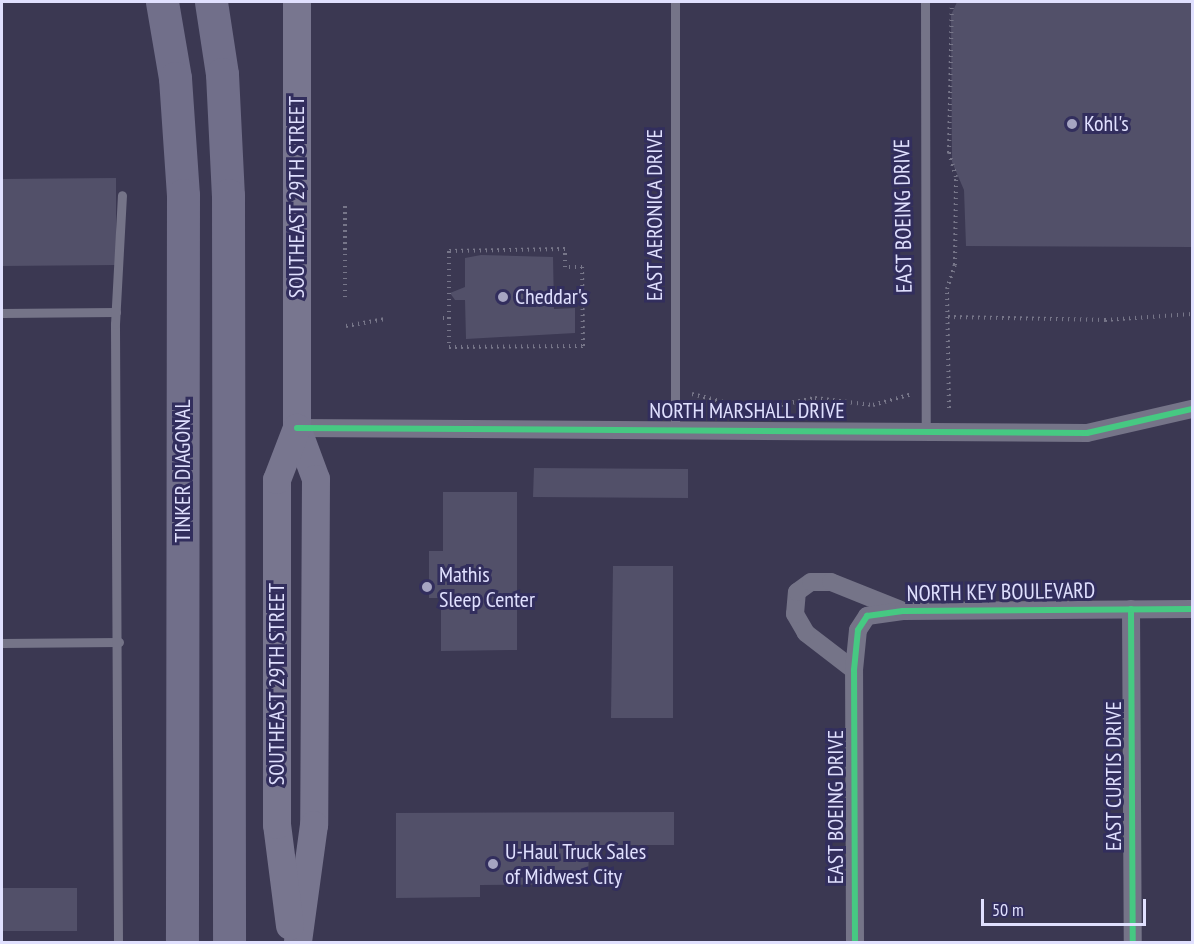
<!DOCTYPE html>
<html>
<head>
<meta charset="utf-8">
<style>
	body { margin:0 }
	#map { position:relative; width:1194px; height:944px; overflow:hidden; background:#3b3852; font-family:"PT Sans Narrow",sans-serif }
	div>[style] { position:absolute }
	[style*='--x'] { left:calc(var(--x)*1px); top:calc(var(--y)*1px); width:calc(var(--w)*1px); rotate:calc(var(--a)*1deg) }
	.building>* { inset:0; background:#525069 }
	.path>* { height:4px; margin-top:-2px; transform-origin:0; background:repeating-linear-gradient(90deg,#777689 0 1.5px,transparent 0 6px) }
	.lane>* { height:9px; margin:-4.5px; padding:0 4.5px; transform-origin:4.5px; border-radius:4.5px; background:#757488 }
	.street>* { height:18px; margin:-9px; padding:0 9px; transform-origin:9px; border-radius:9px; background:#757488 }
	.primary>* { height:28px; margin:-14px; padding:0 14px; transform-origin:14px; border-radius:14px; background:#78768f }
	.highway>* { height:33px; margin:-16.5px; padding:0 16.5px; transform-origin:16.5px; border-radius:16.5px; background:#716f8a }
	.cycleway>* { height:6px; margin:-3px; padding:0 3px; transform-origin:3px; border-radius:3px; background:#46c982 }
	.dots>* { width:16px; height:16px; translate:-50% -50%; box-sizing:border-box; border:3px solid #322e5d; border-radius:50% }
	span { translate:-50% -50%; white-space:nowrap; text-align:center; line-height:1.15; -webkit-text-stroke:6px #322e5d; paint-order:stroke }
	.poi-label { font-size:22px; color:#e0e0fe }
	.left { translate:0 -50%; text-align:left }
	.street-label { font-size:22px; color:#e0e0fe }
	.frame { position:absolute; inset:0; border:3px solid #e0e0fe; pointer-events:none }
	.scale { position:absolute; left:981px; top:899px; width:165px; height:27px; box-sizing:border-box; border:3px solid #e0e0fe; border-top:0; padding-left:8px; font-size:18px; line-height:21px; white-space:nowrap; color:#e0e0fe; -webkit-text-stroke:4px #322e5d; paint-order:stroke }
</style>
</head>
<body>
<div id="map">
	<div class="building">
		<div style="clip-path:polygon(957px 2px,1192px 2px,1192px 247px,966px 246px,964px 190px,952px 162px,951px 15px)"></div>
		<div style="clip-path:polygon(116px 178px,116px 265px,2px 266px,2px 179px)"></div>
		<div style="clip-path:polygon(481px 255px,553px 257px,554px 309px,575px 308px,575px 333px,466px 339px,465px 300px,455px 300px,450px 293px,465px 287px,465px 258px)"></div>
		<div style="clip-path:polygon(534px 468px,688px 469px,688px 498px,533px 497px)"></div>
		<div style="clip-path:polygon(443px 492px,517px 492px,517px 650px,441px 651px,441px 598px,429px 598px,429px 551px,443px 551px)"></div>
		<div style="clip-path:polygon(613px 566px,673px 566px,673px 718px,611px 718px)"></div>
		<div style="clip-path:polygon(674px 812px,674px 845px,589px 845px,588px 884px,480px 885px,480px 897px,396px 898px,396px 813px)"></div>
		<div style="clip-path:polygon(2px 888px,77px 888px,77px 931px,2px 931px)"></div>
	</div>
	<div class="path">
		<div style="--x:345;--y:206;--w:96;--a:90"></div>
		<div style="--x:948;--y:317;--w:157;--a:1.1"></div>
		<div style="--x:1105;--y:320;--w:87;--a:-3.9"></div>
		<div style="--x:443;--y:318;--w:6;--a:0"></div>
		<div style="--x:449;--y:318;--w:29;--a:90"></div>
		<div style="--x:449;--y:347;--w:134;--a:-0.4"></div>
		<div style="--x:583;--y:346;--w:79;--a:-90.7"></div>
		<div style="--x:582;--y:267;--w:17;--a:180"></div>
		<div style="--x:565;--y:267;--w:18;--a:-90"></div>
		<div style="--x:565;--y:249;--w:116;--a:179"></div>
		<div style="--x:449;--y:251;--w:67;--a:90"></div>
		<div style="--x:346;--y:326;--w:40;--a:-10"></div>
		<div style="--x:692;--y:394;--w:41;--a:14"></div>
		<div style="--x:732;--y:404;--w:49;--a:1.2"></div>
		<div style="--x:781;--y:405;--w:35;--a:-12"></div>
		<div style="--x:815;--y:398;--w:58;--a:6.9"></div>
		<div style="--x:873;--y:405;--w:41;--a:-15.8"></div>
		<div style="--x:949;--y:408;--w:119;--a:-91"></div>
		<div style="--x:947;--y:289;--w:25;--a:-72"></div>
		<div style="--x:955;--y:265;--w:88;--a:-89.3"></div>
		<div style="--x:956;--y:177;--w:25;--a:-106"></div>
		<div style="--x:949;--y:153;--w:151;--a:-88.9"></div>
	</div>
	<div class="lane">
		<div style="--x:675;--y:2;--w:426;--a:90"></div>
		<div style="--x:925;--y:2;--w:427;--a:89.9"></div>
		<div style="--x:2;--y:313;--w:114;--a:-0.5"></div>
		<div style="--x:2;--y:643;--w:117;--a:-0.5"></div>
		<div style="--x:118;--y:942;--w:618;--a:-90.28"></div>
		<div style="--x:115;--y:324;--w:129;--a:-86.9"></div>
	</div>
	<div class="street">
		<div style="--x:297;--y:428;--w:790;--a:0.36"></div>
		<div style="--x:1087;--y:433;--w:108;--a:-12.9"></div>
		<div style="--x:1131;--y:609;--w:333;--a:89.7"></div>
		<div style="--x:854;--y:670;--w:61;--a:-142.4"></div>
		<div style="--x:806;--y:633;--w:22;--a:-120"></div>
		<div style="--x:795;--y:614;--w:22;--a:-85"></div>
		<div style="--x:797;--y:592;--w:17;--a:-36"></div>
		<div style="--x:811;--y:582;--w:20;--a:0"></div>
		<div style="--x:831;--y:582;--w:75;--a:21.8"></div>
		<div style="--x:855;--y:942;--w:272;--a:-90.2"></div>
		<div style="--x:854;--y:670;--w:40;--a:-84.3"></div>
		<div style="--x:858;--y:630;--w:17;--a:-57"></div>
		<div style="--x:867;--y:616;--w:36;--a:-8"></div>
		<div style="--x:903;--y:611;--w:289;--a:-0.4"></div>
	</div>
	<div class="primary">
		<div style="--x:297;--y:2;--w:426;--a:90"></div>
		<div style="--x:297;--y:428;--w:54;--a:69.6"></div>
		<div style="--x:316;--y:479;--w:346;--a:90.3"></div>
		<div style="--x:314;--y:825;--w:118;--a:97.8"></div>
		<div style="--x:290;--y:926;--w:102;--a:-97.3"></div>
		<div style="--x:277;--y:825;--w:345;--a:-90"></div>
		<div style="--x:277;--y:480;--w:56;--a:-69"></div>
	</div>
	<div class="highway">
		<div style="--x:162;--y:2;--w:77;--a:80.3"></div>
		<div style="--x:175;--y:78;--w:117;--a:86.1"></div>
		<div style="--x:183;--y:195;--w:747;--a:90.08"></div>
		<div style="--x:211;--y:2;--w:73;--a:81.3"></div>
		<div style="--x:222;--y:74;--w:121;--a:87.2"></div>
		<div style="--x:228;--y:195;--w:747;--a:89.92"></div>
	</div>
	<div class="cycleway">
		<div style="--x:297;--y:428;--w:790;--a:0.36"></div>
		<div style="--x:1087;--y:433;--w:108;--a:-12.9"></div>
		<div style="--x:1131;--y:609;--w:333;--a:89.7"></div>
		<div style="--x:855;--y:942;--w:272;--a:-90.2"></div>
		<div style="--x:854;--y:670;--w:40;--a:-84.3"></div>
		<div style="--x:858;--y:630;--w:17;--a:-57"></div>
		<div style="--x:867;--y:616;--w:36;--a:-8"></div>
		<div style="--x:903;--y:611;--w:289;--a:-0.4"></div>
	</div>
	<div class="dots">
		<div style="left:1072px;top:124px;background:#a6a5c2"></div>
		<div style="left:503px;top:297px;background:#a6a5c2"></div>
		<div style="left:427px;top:587px;background:#a6a5c2"></div>
		<div style="left:493px;top:864px;background:#a6a5c2"></div>
	</div>
	<div class="poi-label">
		<span class="left" style="left:1084px;top:124px">Kohl's</span>
		<span class="left" style="left:515px;top:297px">Cheddar's</span>
		<span class="left" style="left:439px;top:587px">Mathis<br>Sleep Center</span>
		<span class="left" style="left:505px;top:864px">U-Haul Truck Sales<br>of Midwest City</span>
	</div>
	<div class="street-label">
		<span style="left:297px;top:197px;rotate:-90deg">SOUTHEAST 29TH STREET</span>
		<span style="left:655px;top:215px;rotate:-90deg">EAST AERONICA DRIVE</span>
		<span style="left:903px;top:216px;rotate:-91deg">EAST BOEING DRIVE</span>
		<span style="left:747px;top:411px">NORTH MARSHALL DRIVE</span>
		<span style="left:183px;top:471px;rotate:-90deg">TINKER DIAGONAL</span>
		<span style="left:1001px;top:592px;rotate:-1deg">NORTH KEY BOULEVARD</span>
		<span style="left:277px;top:684px;rotate:-90deg">SOUTHEAST 29TH STREET</span>
		<span style="left:1114px;top:776px;rotate:-90deg">EAST CURTIS DRIVE</span>
		<span style="left:836px;top:807px;rotate:-90deg">EAST BOEING DRIVE</span>
	</div>
	<div class="frame"></div>
	<div class="scale">50 m</div>
</div>
</body>
</html>
